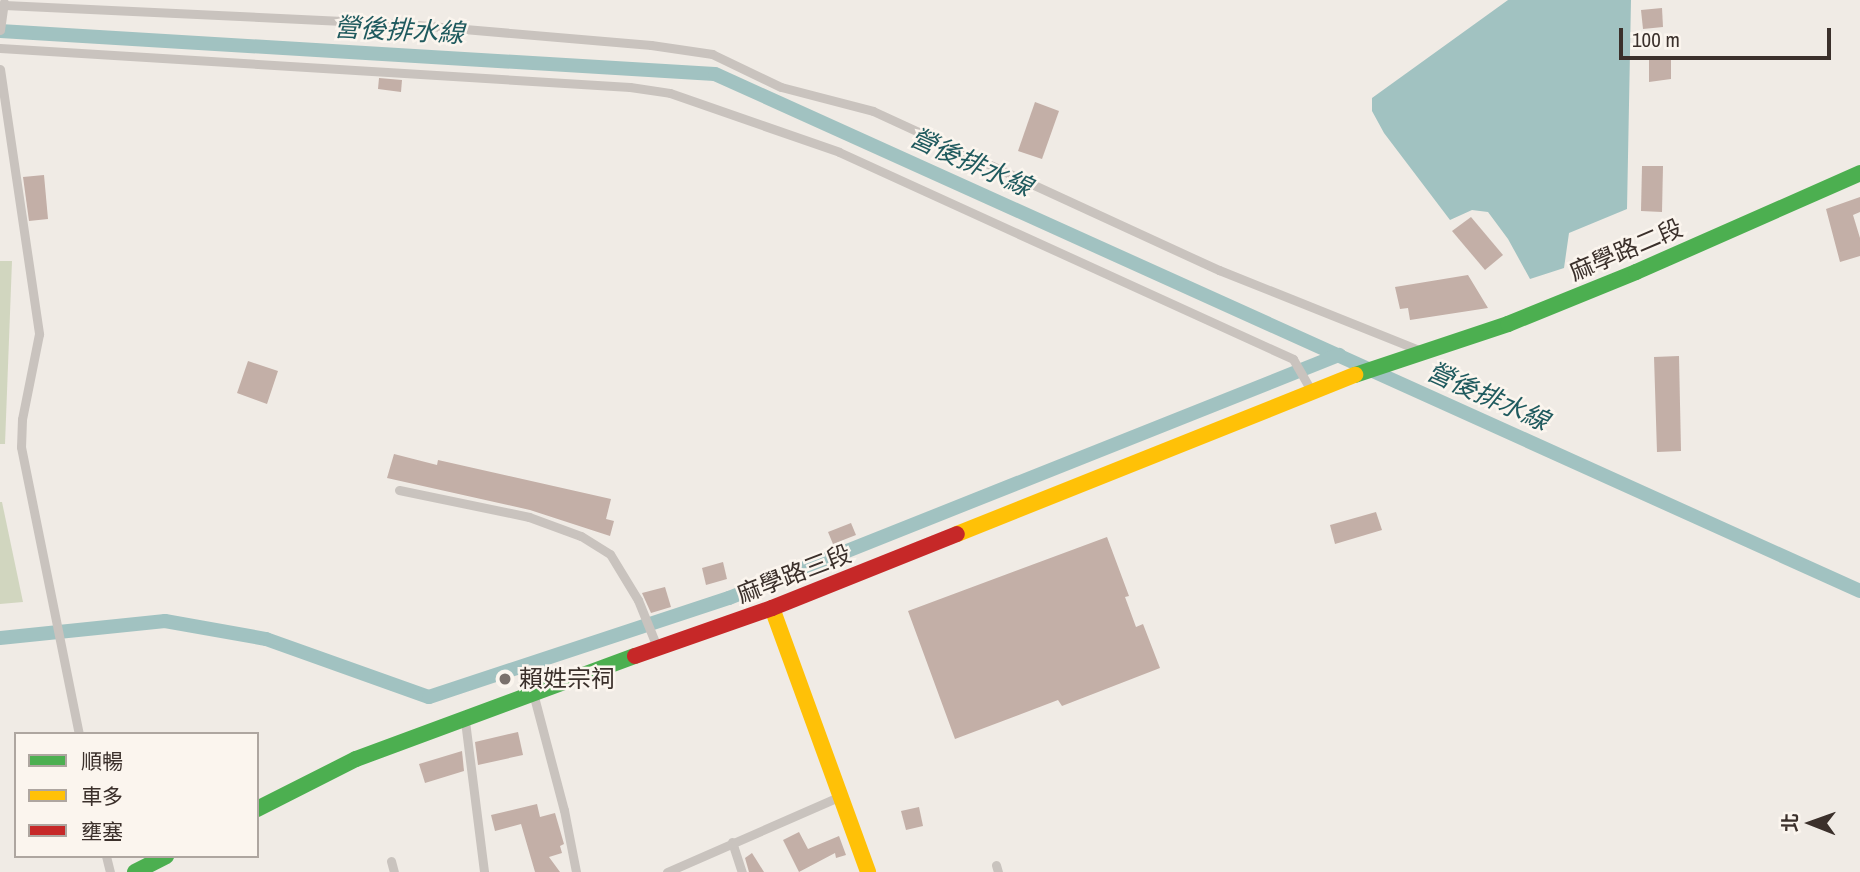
<!DOCTYPE html>
<html>
<head>
<meta charset="utf-8">
<style>
	body { margin:0 }
	#map { position:relative; width:1860px; height:872px; overflow:hidden; background:#f0ebe5; font-family:"Archivo Narrow","Noto Sans TC",sans-serif }
	div>[style] { position:absolute }
	[style*='--x'] { left:calc(var(--x)*1px); top:calc(var(--y)*1px); width:calc(var(--w)*1px); rotate:calc(var(--a)*1deg) }
	.green>* { inset:0; background:#d1d6bf }
	.water>* { inset:0; background:#a1c2c1 }
	.canal>* { height:14px; margin:-7px; padding:0 7px; transform-origin:7px; border-radius:7px; background:#a1c2c1 }
	.building>* { inset:0; background:#c3afa7 }
	.lane>* { height:9px; margin:-4.5px; padding:0 4.5px; transform-origin:4.5px; border-radius:4.5px; background:#c9c3be }
	.fast>* { height:16px; margin:-8px; padding:0 8px; transform-origin:8px; border-radius:8px; background:#4caf50 }
	.slow>* { height:16px; margin:-8px; padding:0 8px; transform-origin:8px; border-radius:8px; background:#ffc107 }
	.jam>* { height:16px; margin:-8px; padding:0 8px; transform-origin:8px; border-radius:8px; background:#c62828 }
	.dots>* { width:19px; height:19px; translate:-50% -50%; box-sizing:border-box; border:4px solid #fbf5ee; border-radius:50% }
	span { translate:-50% -50%; white-space:nowrap; text-align:center; line-height:1.15; -webkit-text-stroke:5px #fbf5ee; paint-order:stroke }
	.street-label { font-size:24px; color:#3b302b }
	.poi-label { font-size:24px; color:#3b302b }
	.left { translate:0 -50%; text-align:left }
	.water-label { font-size:26px; color:#1f5a5e; font-style:italic }
	.legend { position:absolute; left:14px; top:732px; width:245px; height:126px; box-sizing:border-box; background:#fbf5ee; border:2px solid #aea6a0; margin:0; padding:9px 12px; list-style:none; font-size:21px; color:#3b302b }
	.legend li { display:flex; align-items:center; gap:14px; height:35px }
	.legend b { width:35px; border:2px solid #aea6a0 }
	.north { position:absolute; left:1776px; top:788px; width:70px; height:70px; -webkit-text-stroke:5px #fbf5ee; paint-order:stroke; rotate:271deg; font-size:19px; font-weight:700; line-height:28px; text-align:center; color:#3b302b }
	.north::after { content:''; display:block; margin:auto; width:24px; height:32px; background:#3b302b; clip-path:polygon(50% 0,100% 100%,50% 72%,0 100%) }
	.scale { position:absolute; left:1619px; top:28px; width:212px; height:32px; box-sizing:border-box; border:4px solid #3b302b; border-top:0; padding-left:9px; font-size:21px; line-height:24px; white-space:nowrap; color:#3b302b; -webkit-text-stroke:5px #fbf5ee; paint-order:stroke }
</style>
</head>
<body>
<div id="map">
	<div class="green">
		<div style="clip-path:polygon(0 261px,12px 261px,5px 444px,0 444px)"></div>
		<div style="clip-path:polygon(0 502px,2px 502px,23px 602px,0 604px)"></div>
	</div>
	<div class="water">
		<div style="clip-path:polygon(1508px 0,1631px 0,1627px 209px,1569px 233px,1564px 268px,1530px 279px,1508px 239px,1488px 212px,1472px 210px,1450px 220px,1384px 133px,1372px 111px,1372px 98px)"></div>
	</div>
	<div class="canal">
		<div style="--x:0;--y:31;--w:716;--a:3.44"></div>
		<div style="--x:715;--y:74;--w:1256;--a:24.3"></div>
		<div style="--x:0;--y:638;--w:166;--a:-5.9"></div>
		<div style="--x:165;--y:621;--w:103;--a:10.1"></div>
		<div style="--x:266;--y:639;--w:173;--a:19.6"></div>
		<div style="--x:429;--y:697;--w:316;--a:-18.3"></div>
		<div style="--x:729;--y:598;--w:657;--a:-21.72"></div>
	</div>
	<div class="building">
		<div style="clip-path:polygon(1662px 8px,1663px 27px,1643px 29px,1641px 10px)"></div>
		<div style="clip-path:polygon(1671px 58px,1671px 79px,1649px 82px,1649px 60px)"></div>
		<div style="clip-path:polygon(379px 78px,402px 80px,401px 92px,378px 89px)"></div>
		<div style="clip-path:polygon(1035px 102px,1059px 111px,1042px 159px,1018px 151px)"></div>
		<div style="clip-path:polygon(1642px 166px,1663px 166px,1662px 212px,1641px 211px)"></div>
		<div style="clip-path:polygon(44px 175px,48px 219px,29px 221px,23px 177px)"></div>
		<div style="clip-path:polygon(1860px 197px,1860px 212px,1853px 215px,1860px 238px,1860px 256px,1840px 262px,1826px 209px)"></div>
		<div style="clip-path:polygon(1471px 217px,1503px 255px,1485px 270px,1452px 231px)"></div>
		<div style="clip-path:polygon(1468px 275px,1488px 308px,1410px 320px,1408px 308px,1400px 309px,1395px 287px)"></div>
		<div style="clip-path:polygon(1679px 356px,1681px 451px,1657px 452px,1654px 357px)"></div>
		<div style="clip-path:polygon(248px 361px,278px 371px,267px 404px,237px 393px)"></div>
		<div style="clip-path:polygon(394px 454px,437px 465px,438px 460px,611px 499px,606px 519px,614px 521px,610px 536px,530px 510px,387px 478px)"></div>
		<div style="clip-path:polygon(1376px 512px,1382px 530px,1335px 544px,1330px 525px)"></div>
		<div style="clip-path:polygon(851px 523px,856px 535px,833px 544px,828px 532px)"></div>
		<div style="clip-path:polygon(1107px 537px,1129px 596px,1125px 597px,1136px 627px,1143px 624px,1160px 668px,1062px 706px,1058px 700px,955px 739px,908px 611px)"></div>
		<div style="clip-path:polygon(723px 562px,727px 579px,706px 585px,702px 568px)"></div>
		<div style="clip-path:polygon(665px 587px,671px 607px,651px 613px,642px 593px)"></div>
		<div style="clip-path:polygon(518px 732px,523px 755px,478px 765px,475px 742px)"></div>
		<div style="clip-path:polygon(462px 751px,464px 771px,425px 783px,419px 764px)"></div>
		<div style="clip-path:polygon(537px 804px,540px 817px,555px 813px,564px 844px,560px 846px,562px 853px,549px 857px,560px 872px,535px 872px,521px 824px,495px 831px,491px 815px)"></div>
		<div style="clip-path:polygon(919px 807px,923px 826px,906px 830px,901px 811px)"></div>
		<div style="clip-path:polygon(799px 832px,808px 849px,839px 836px,846px 855px,836px 858px,835px 853px,799px 872px,783px 840px)"></div>
		<div style="clip-path:polygon(752px 853px,764px 872px,749px 872px,745px 858px)"></div>
	</div>
	<div class="lane">
		<div style="--x:4;--y:5;--w:402;--a:2.7"></div>
		<div style="--x:406;--y:24;--w:246;--a:4.9"></div>
		<div style="--x:651;--y:45;--w:62;--a:8.4"></div>
		<div style="--x:712;--y:54;--w:76;--a:25.6"></div>
		<div style="--x:781;--y:87;--w:95;--a:14.6"></div>
		<div style="--x:873;--y:111;--w:381;--a:24.7"></div>
		<div style="--x:1219;--y:270;--w:213;--a:21.8"></div>
		<div style="--x:0;--y:30;--w:28;--a:-82"></div>
		<div style="--x:0;--y:48;--w:631;--a:3.54"></div>
		<div style="--x:630;--y:87;--w:40;--a:8.5"></div>
		<div style="--x:670;--y:93;--w:179;--a:19.2"></div>
		<div style="--x:839;--y:152;--w:499;--a:24.5"></div>
		<div style="--x:1293;--y:359;--w:36;--a:60"></div>
		<div style="--x:0;--y:69;--w:268;--a:81.6"></div>
		<div style="--x:39;--y:334;--w:87;--a:101.3"></div>
		<div style="--x:22;--y:419;--w:28;--a:92"></div>
		<div style="--x:21;--y:447;--w:293;--a:78.6"></div>
		<div style="--x:399;--y:490;--w:133;--a:11.7"></div>
		<div style="--x:529;--y:517;--w:55;--a:20.1"></div>
		<div style="--x:581;--y:536;--w:34;--a:32"></div>
		<div style="--x:610;--y:554;--w:54;--a:58.7"></div>
		<div style="--x:638;--y:600;--w:51;--a:68"></div>
		<div style="--x:533;--y:693;--w:121;--a:75.2"></div>
		<div style="--x:564;--y:810;--w:63;--a:79"></div>
		<div style="--x:465;--y:721;--w:152;--a:82.8"></div>
		<div style="--x:732;--y:842;--w:32;--a:72"></div>
		<div style="--x:106;--y:856;--w:16;--a:76"></div>
		<div style="--x:391;--y:861;--w:11;--a:75"></div>
		<div style="--x:996;--y:865;--w:7;--a:74"></div>
		<div style="--x:667;--y:872;--w:188;--a:-23.6"></div>
	</div>
	<div class="fast">
		<div style="--x:1355;--y:375;--w:161;--a:-18.4"></div>
		<div style="--x:1508;--y:324;--w:138;--a:-22.1"></div>
		<div style="--x:1636;--y:272;--w:245;--a:-23.8"></div>
		<div style="--x:257;--y:809;--w:111;--a:-26.8"></div>
		<div style="--x:356;--y:759;--w:297;--a:-20.3"></div>
		<div style="--x:135;--y:872;--w:35;--a:-27"></div>
	</div>
	<div class="slow">
		<div style="--x:957;--y:534;--w:429;--a:-21.8"></div>
		<div style="--x:772;--y:608;--w:281;--a:70"></div>
	</div>
	<div class="jam">
		<div style="--x:635;--y:656;--w:145;--a:-19.3"></div>
		<div style="--x:772;--y:608;--w:199;--a:-21.8"></div>
	</div>
	<div class="dots">
		<div style="left:505px;top:679px;background:#7a716c"></div>
	</div>
	<div class="street-label">
		<span style="left:1626px;top:250px;rotate:-23deg">麻學路二段</span>
		<span style="left:794px;top:574px;rotate:-21deg">麻學路三段</span>
	</div>
	<div class="poi-label">
		<span class="left" style="left:519px;top:679px">賴姓宗祠</span>
	</div>
	<div class="water-label">
		<span style="left:399px;top:30px;rotate:3deg">營後排水線</span>
		<span style="left:971px;top:162px;rotate:24deg">營後排水線</span>
		<span style="left:1488px;top:396px;rotate:24deg">營後排水線</span>
	</div>
	<ul class="legend">
	<li><b style="height:9px;background:#4caf50"></b>順暢</li>
	<li><b style="height:9px;background:#ffc107"></b>車多</li>
	<li><b style="height:9px;background:#c62828"></b>壅塞</li>
	</ul>
	<div class="north">北</div>
	<div class="scale">100 m</div>
</div>
</body>
</html>
